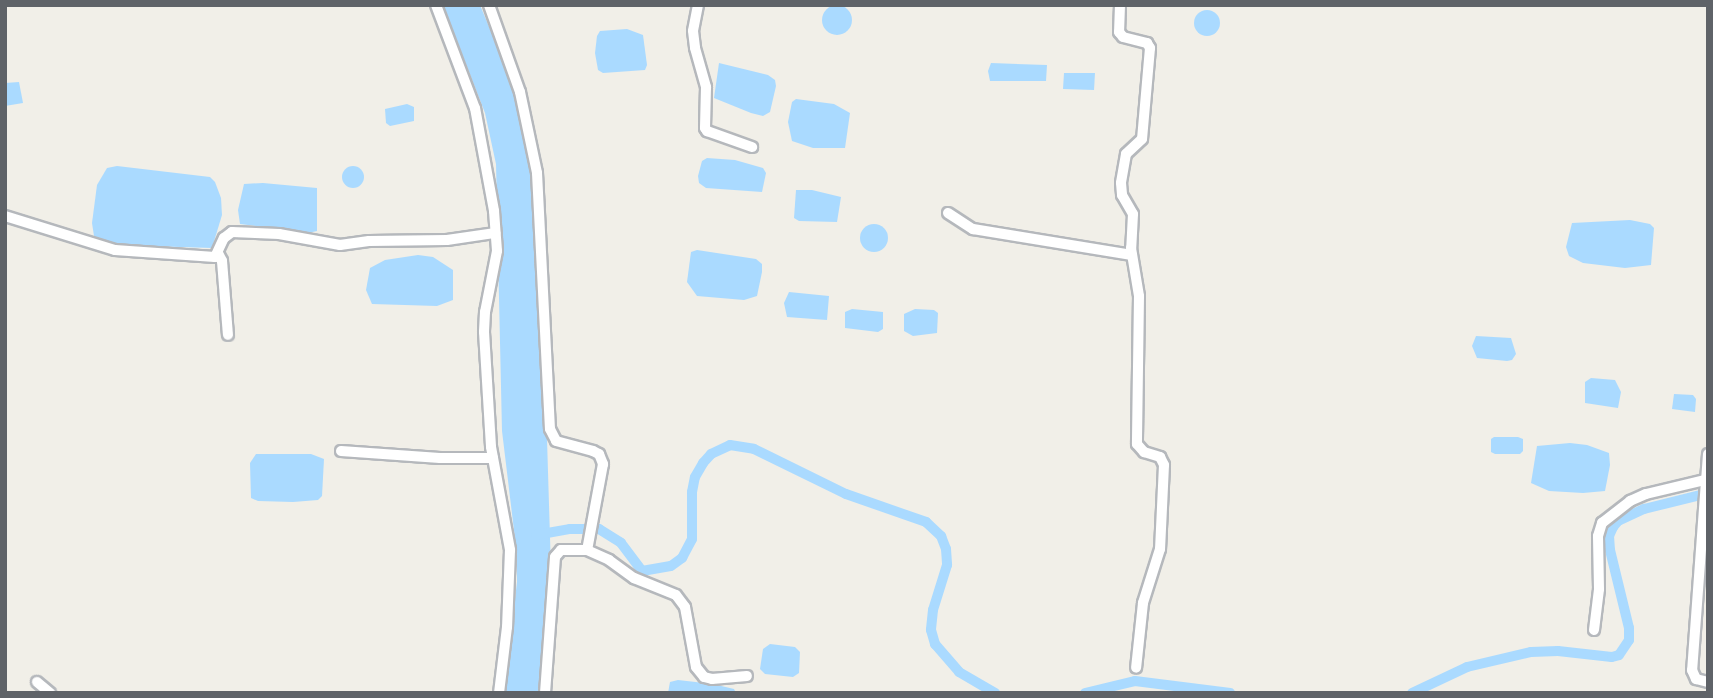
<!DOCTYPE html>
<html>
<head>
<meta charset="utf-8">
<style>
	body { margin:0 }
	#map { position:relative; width:1713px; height:698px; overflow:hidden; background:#f1efe8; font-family:"Noto Sans",sans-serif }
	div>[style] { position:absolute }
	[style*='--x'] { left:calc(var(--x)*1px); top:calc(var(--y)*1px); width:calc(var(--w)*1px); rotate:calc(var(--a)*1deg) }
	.water>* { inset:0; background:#aadaff }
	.round { border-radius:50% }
	.canal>* { height:10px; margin:-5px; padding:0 5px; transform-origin:5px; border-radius:5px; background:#aadaff }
	.roads { filter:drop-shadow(2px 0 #b5b8bc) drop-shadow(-2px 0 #b5b8bc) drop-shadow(0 2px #b5b8bc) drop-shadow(0 -2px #b5b8bc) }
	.street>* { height:10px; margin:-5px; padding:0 5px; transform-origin:5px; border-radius:5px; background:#fff }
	span { translate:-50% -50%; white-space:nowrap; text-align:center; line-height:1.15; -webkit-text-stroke:5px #fff; paint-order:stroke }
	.frame { position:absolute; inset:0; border:7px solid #5f6368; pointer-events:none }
</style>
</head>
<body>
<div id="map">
	<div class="water">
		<div style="clip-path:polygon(443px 5px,480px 5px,522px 106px,540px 209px,551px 570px,538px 693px,504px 693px,517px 582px,516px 547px,502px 431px,496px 164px,485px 113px)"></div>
		<div class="round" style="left:822px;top:5px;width:30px;height:30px"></div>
		<div class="round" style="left:1194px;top:10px;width:26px;height:26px"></div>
		<div style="clip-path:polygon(627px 29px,643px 35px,647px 65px,645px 70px,603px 73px,598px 70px,595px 53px,597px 36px,600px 31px)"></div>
		<div style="clip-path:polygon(719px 63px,768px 75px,775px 80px,776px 86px,770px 112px,763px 116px,751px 113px,714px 98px)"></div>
		<div style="clip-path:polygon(991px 63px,1047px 65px,1046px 81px,990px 81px,988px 71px)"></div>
		<div style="clip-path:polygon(1064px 73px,1095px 73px,1094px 90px,1063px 89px)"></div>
		<div style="clip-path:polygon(19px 82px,23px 103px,5px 106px,5px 83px)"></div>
		<div style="clip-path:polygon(796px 99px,834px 104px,850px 113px,845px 148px,813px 148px,792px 141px,788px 122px,792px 102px)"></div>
		<div style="clip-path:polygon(407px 104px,414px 107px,414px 121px,390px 126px,386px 123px,385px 109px)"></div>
		<div style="clip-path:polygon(707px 158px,735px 160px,763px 168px,766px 173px,762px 192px,706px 188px,699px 183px,698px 176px,702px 161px)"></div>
		<div style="clip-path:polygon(117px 166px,210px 177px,215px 182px,221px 198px,222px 215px,212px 248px,115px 245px,94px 236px,92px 223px,97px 185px,107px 168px)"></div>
		<div class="round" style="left:342px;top:166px;width:22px;height:22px"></div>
		<div style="clip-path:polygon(263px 183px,317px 188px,317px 231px,308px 233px,240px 224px,238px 210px,244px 184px)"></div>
		<div style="clip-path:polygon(796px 190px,812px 190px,841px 197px,837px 222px,799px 221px,794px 218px)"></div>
		<div style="clip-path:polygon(1630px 220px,1650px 224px,1654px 228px,1651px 265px,1625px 268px,1583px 263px,1569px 256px,1566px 247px,1572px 223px)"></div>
		<div class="round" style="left:860px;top:224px;width:28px;height:28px"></div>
		<div style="clip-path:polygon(697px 250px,756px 259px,762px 264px,762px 272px,757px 296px,744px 300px,697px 296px,687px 282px,691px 252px)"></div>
		<div style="clip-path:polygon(418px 255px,433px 257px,453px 270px,453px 300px,437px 306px,372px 304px,366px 290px,370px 268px,385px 260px)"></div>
		<div style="clip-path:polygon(789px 292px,829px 296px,827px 320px,787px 317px,784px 303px)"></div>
		<div style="clip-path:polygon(852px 309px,883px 312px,883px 329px,878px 332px,845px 328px,845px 312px)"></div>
		<div style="clip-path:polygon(915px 309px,934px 310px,938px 313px,937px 333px,913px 336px,904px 331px,904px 314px)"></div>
		<div style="clip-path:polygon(1476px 336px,1511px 338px,1516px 354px,1512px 360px,1507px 361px,1477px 358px,1472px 346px)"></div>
		<div style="clip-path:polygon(1591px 378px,1615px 380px,1621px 392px,1618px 408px,1585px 403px,1585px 382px)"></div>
		<div style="clip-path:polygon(1674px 394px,1693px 395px,1696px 399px,1695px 412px,1672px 409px)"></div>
		<div style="clip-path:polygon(1494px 437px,1518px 437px,1523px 439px,1523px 451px,1520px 454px,1495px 454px,1491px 452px,1491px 439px)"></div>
		<div style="clip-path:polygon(1570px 443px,1587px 445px,1609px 453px,1610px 465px,1605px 491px,1583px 493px,1549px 491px,1531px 483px,1537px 446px)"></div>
		<div style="clip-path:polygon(256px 454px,311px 454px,324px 459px,322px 496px,318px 500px,293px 502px,258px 501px,251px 498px,250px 463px)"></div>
		<div style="clip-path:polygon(770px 644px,795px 647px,800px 652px,799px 673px,793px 677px,765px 674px,760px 669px,763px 649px)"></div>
		<div style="clip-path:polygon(678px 680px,713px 684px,734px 689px,736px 693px,668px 693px,670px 682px)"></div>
	</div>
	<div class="canal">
		<div style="--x:536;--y:535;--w:35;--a:-10"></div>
		<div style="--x:570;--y:529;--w:29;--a:0"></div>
		<div style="--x:599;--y:529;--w:26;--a:32"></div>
		<div style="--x:621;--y:543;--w:35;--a:53"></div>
		<div style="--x:642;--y:571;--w:29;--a:-10"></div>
		<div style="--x:671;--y:566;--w:14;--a:-36"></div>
		<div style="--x:682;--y:558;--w:21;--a:-62"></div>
		<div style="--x:692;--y:539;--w:47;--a:-90"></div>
		<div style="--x:692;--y:492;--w:15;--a:-79"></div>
		<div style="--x:695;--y:477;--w:16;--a:-60"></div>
		<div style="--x:703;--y:463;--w:12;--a:-48"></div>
		<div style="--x:711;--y:454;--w:21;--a:-25"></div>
		<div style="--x:730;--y:445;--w:24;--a:9"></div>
		<div style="--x:754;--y:449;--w:102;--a:26.1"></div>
		<div style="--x:846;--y:494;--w:85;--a:19.3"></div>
		<div style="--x:926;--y:522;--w:21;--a:43"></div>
		<div style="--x:941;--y:536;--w:14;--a:69"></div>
		<div style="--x:946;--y:549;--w:16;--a:86"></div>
		<div style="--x:947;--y:565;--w:47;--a:107.3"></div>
		<div style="--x:933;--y:610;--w:20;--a:96"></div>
		<div style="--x:931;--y:630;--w:15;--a:74"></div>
		<div style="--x:935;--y:644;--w:37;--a:49"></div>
		<div style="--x:959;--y:672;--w:42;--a:30.3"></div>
		<div style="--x:1085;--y:693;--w:51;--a:-13.5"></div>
		<div style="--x:1135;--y:681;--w:96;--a:7.2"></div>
		<div style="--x:1412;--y:693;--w:61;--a:-25.3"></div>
		<div style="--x:1467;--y:667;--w:66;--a:-13.2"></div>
		<div style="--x:1531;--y:652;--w:27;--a:-2"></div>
		<div style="--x:1558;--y:651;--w:54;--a:6.3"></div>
		<div style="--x:1612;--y:657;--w:7;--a:-16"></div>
		<div style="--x:1619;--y:655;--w:18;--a:-56"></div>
		<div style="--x:1629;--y:640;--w:12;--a:-90"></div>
		<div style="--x:1629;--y:628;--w:80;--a:-103.7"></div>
		<div style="--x:1610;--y:550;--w:14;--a:-94"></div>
		<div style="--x:1609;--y:536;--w:10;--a:-66"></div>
		<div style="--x:1613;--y:527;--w:8;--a:-50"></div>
		<div style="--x:1618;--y:521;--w:29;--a:-25"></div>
		<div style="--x:1644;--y:509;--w:66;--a:-14"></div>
	</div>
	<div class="roads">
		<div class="street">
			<div style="--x:436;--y:5;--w:110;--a:69.3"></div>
			<div style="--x:475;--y:108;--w:105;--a:79.5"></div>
			<div style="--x:494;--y:211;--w:40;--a:85.7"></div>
			<div style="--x:497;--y:251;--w:62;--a:101.1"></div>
			<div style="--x:485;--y:312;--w:20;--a:93"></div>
			<div style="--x:484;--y:332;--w:115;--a:86.5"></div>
			<div style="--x:491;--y:447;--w:105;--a:79.5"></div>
			<div style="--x:510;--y:550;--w:77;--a:92.2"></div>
			<div style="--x:507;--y:627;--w:66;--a:96.9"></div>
			<div style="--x:489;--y:5;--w:92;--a:70.4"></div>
			<div style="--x:520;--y:92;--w:83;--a:78.1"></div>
			<div style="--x:537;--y:173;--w:256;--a:87.1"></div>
			<div style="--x:550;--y:429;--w:13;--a:63"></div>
			<div style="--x:556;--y:441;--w:38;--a:15"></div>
			<div style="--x:593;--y:451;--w:7;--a:27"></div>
			<div style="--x:599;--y:454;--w:11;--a:68"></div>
			<div style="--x:603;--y:464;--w:87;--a:100.5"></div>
			<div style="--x:587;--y:550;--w:26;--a:180"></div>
			<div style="--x:561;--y:550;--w:9;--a:131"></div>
			<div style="--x:555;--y:557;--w:136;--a:94.2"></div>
			<div style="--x:698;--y:5;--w:26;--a:101"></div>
			<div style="--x:693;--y:31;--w:17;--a:83"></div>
			<div style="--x:695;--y:48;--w:41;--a:74.2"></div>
			<div style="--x:706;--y:87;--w:41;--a:91.4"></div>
			<div style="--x:705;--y:128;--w:4;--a:56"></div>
			<div style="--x:707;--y:131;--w:48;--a:19.6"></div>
			<div style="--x:1120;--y:5;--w:27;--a:92"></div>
			<div style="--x:1119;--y:32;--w:6;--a:51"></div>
			<div style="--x:1123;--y:37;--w:25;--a:14"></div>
			<div style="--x:1147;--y:43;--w:6;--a:59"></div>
			<div style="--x:1150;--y:48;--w:91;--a:95"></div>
			<div style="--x:1142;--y:139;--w:22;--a:137"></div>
			<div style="--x:1126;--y:154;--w:29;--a:100"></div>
			<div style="--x:1121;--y:183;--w:12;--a:85"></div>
			<div style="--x:1122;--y:195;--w:22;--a:60"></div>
			<div style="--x:1133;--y:214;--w:34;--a:93"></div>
			<div style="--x:1131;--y:248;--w:49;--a:80.5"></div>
			<div style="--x:1139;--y:296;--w:148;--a:90.8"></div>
			<div style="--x:1137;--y:444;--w:11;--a:49"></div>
			<div style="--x:1144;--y:452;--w:17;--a:17"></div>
			<div style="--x:1160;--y:457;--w:9;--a:63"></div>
			<div style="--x:1164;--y:465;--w:84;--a:92.7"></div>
			<div style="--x:1160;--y:549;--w:57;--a:107.5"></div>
			<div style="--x:1143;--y:603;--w:65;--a:96.1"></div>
			<div style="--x:948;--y:213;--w:30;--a:33"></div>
			<div style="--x:973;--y:229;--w:161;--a:9.3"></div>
			<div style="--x:5;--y:216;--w:115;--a:17.2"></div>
			<div style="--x:115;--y:250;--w:100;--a:4"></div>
			<div style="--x:215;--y:257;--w:21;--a:-65"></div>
			<div style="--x:224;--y:238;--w:10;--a:-37"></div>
			<div style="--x:232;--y:232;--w:47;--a:2.4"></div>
			<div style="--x:279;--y:234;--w:62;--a:10.2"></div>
			<div style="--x:340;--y:245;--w:29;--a:-8"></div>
			<div style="--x:369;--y:241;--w:78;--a:-0.7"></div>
			<div style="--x:447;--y:240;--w:49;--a:-8.3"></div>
			<div style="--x:218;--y:253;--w:9;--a:63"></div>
			<div style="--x:222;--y:261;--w:74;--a:85.4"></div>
			<div style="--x:341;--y:451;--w:99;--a:4"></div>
			<div style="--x:440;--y:458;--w:53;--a:0"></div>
			<div style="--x:1708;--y:454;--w:217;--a:94.2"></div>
			<div style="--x:1692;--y:670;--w:10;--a:66"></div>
			<div style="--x:1696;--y:679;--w:12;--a:14"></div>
			<div style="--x:587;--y:550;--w:24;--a:24"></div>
			<div style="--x:609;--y:560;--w:31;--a:36"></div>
			<div style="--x:634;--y:578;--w:45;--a:22"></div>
			<div style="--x:676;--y:595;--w:15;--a:53"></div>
			<div style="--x:685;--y:607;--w:61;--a:79.6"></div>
			<div style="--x:696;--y:667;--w:13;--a:51"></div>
			<div style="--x:704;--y:677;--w:8;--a:14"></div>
			<div style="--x:712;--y:679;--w:35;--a:-5"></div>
			<div style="--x:1594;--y:630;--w:41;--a:-83"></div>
			<div style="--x:1599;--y:589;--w:53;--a:-91.1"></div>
			<div style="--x:1598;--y:536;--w:14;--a:-73"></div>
			<div style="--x:1602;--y:523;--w:36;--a:-38"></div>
			<div style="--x:1630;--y:501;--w:17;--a:-24"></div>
			<div style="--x:1646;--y:494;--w:61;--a:-13.3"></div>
			<div style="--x:37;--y:682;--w:17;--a:40"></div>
		</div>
	</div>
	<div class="frame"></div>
</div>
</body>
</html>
